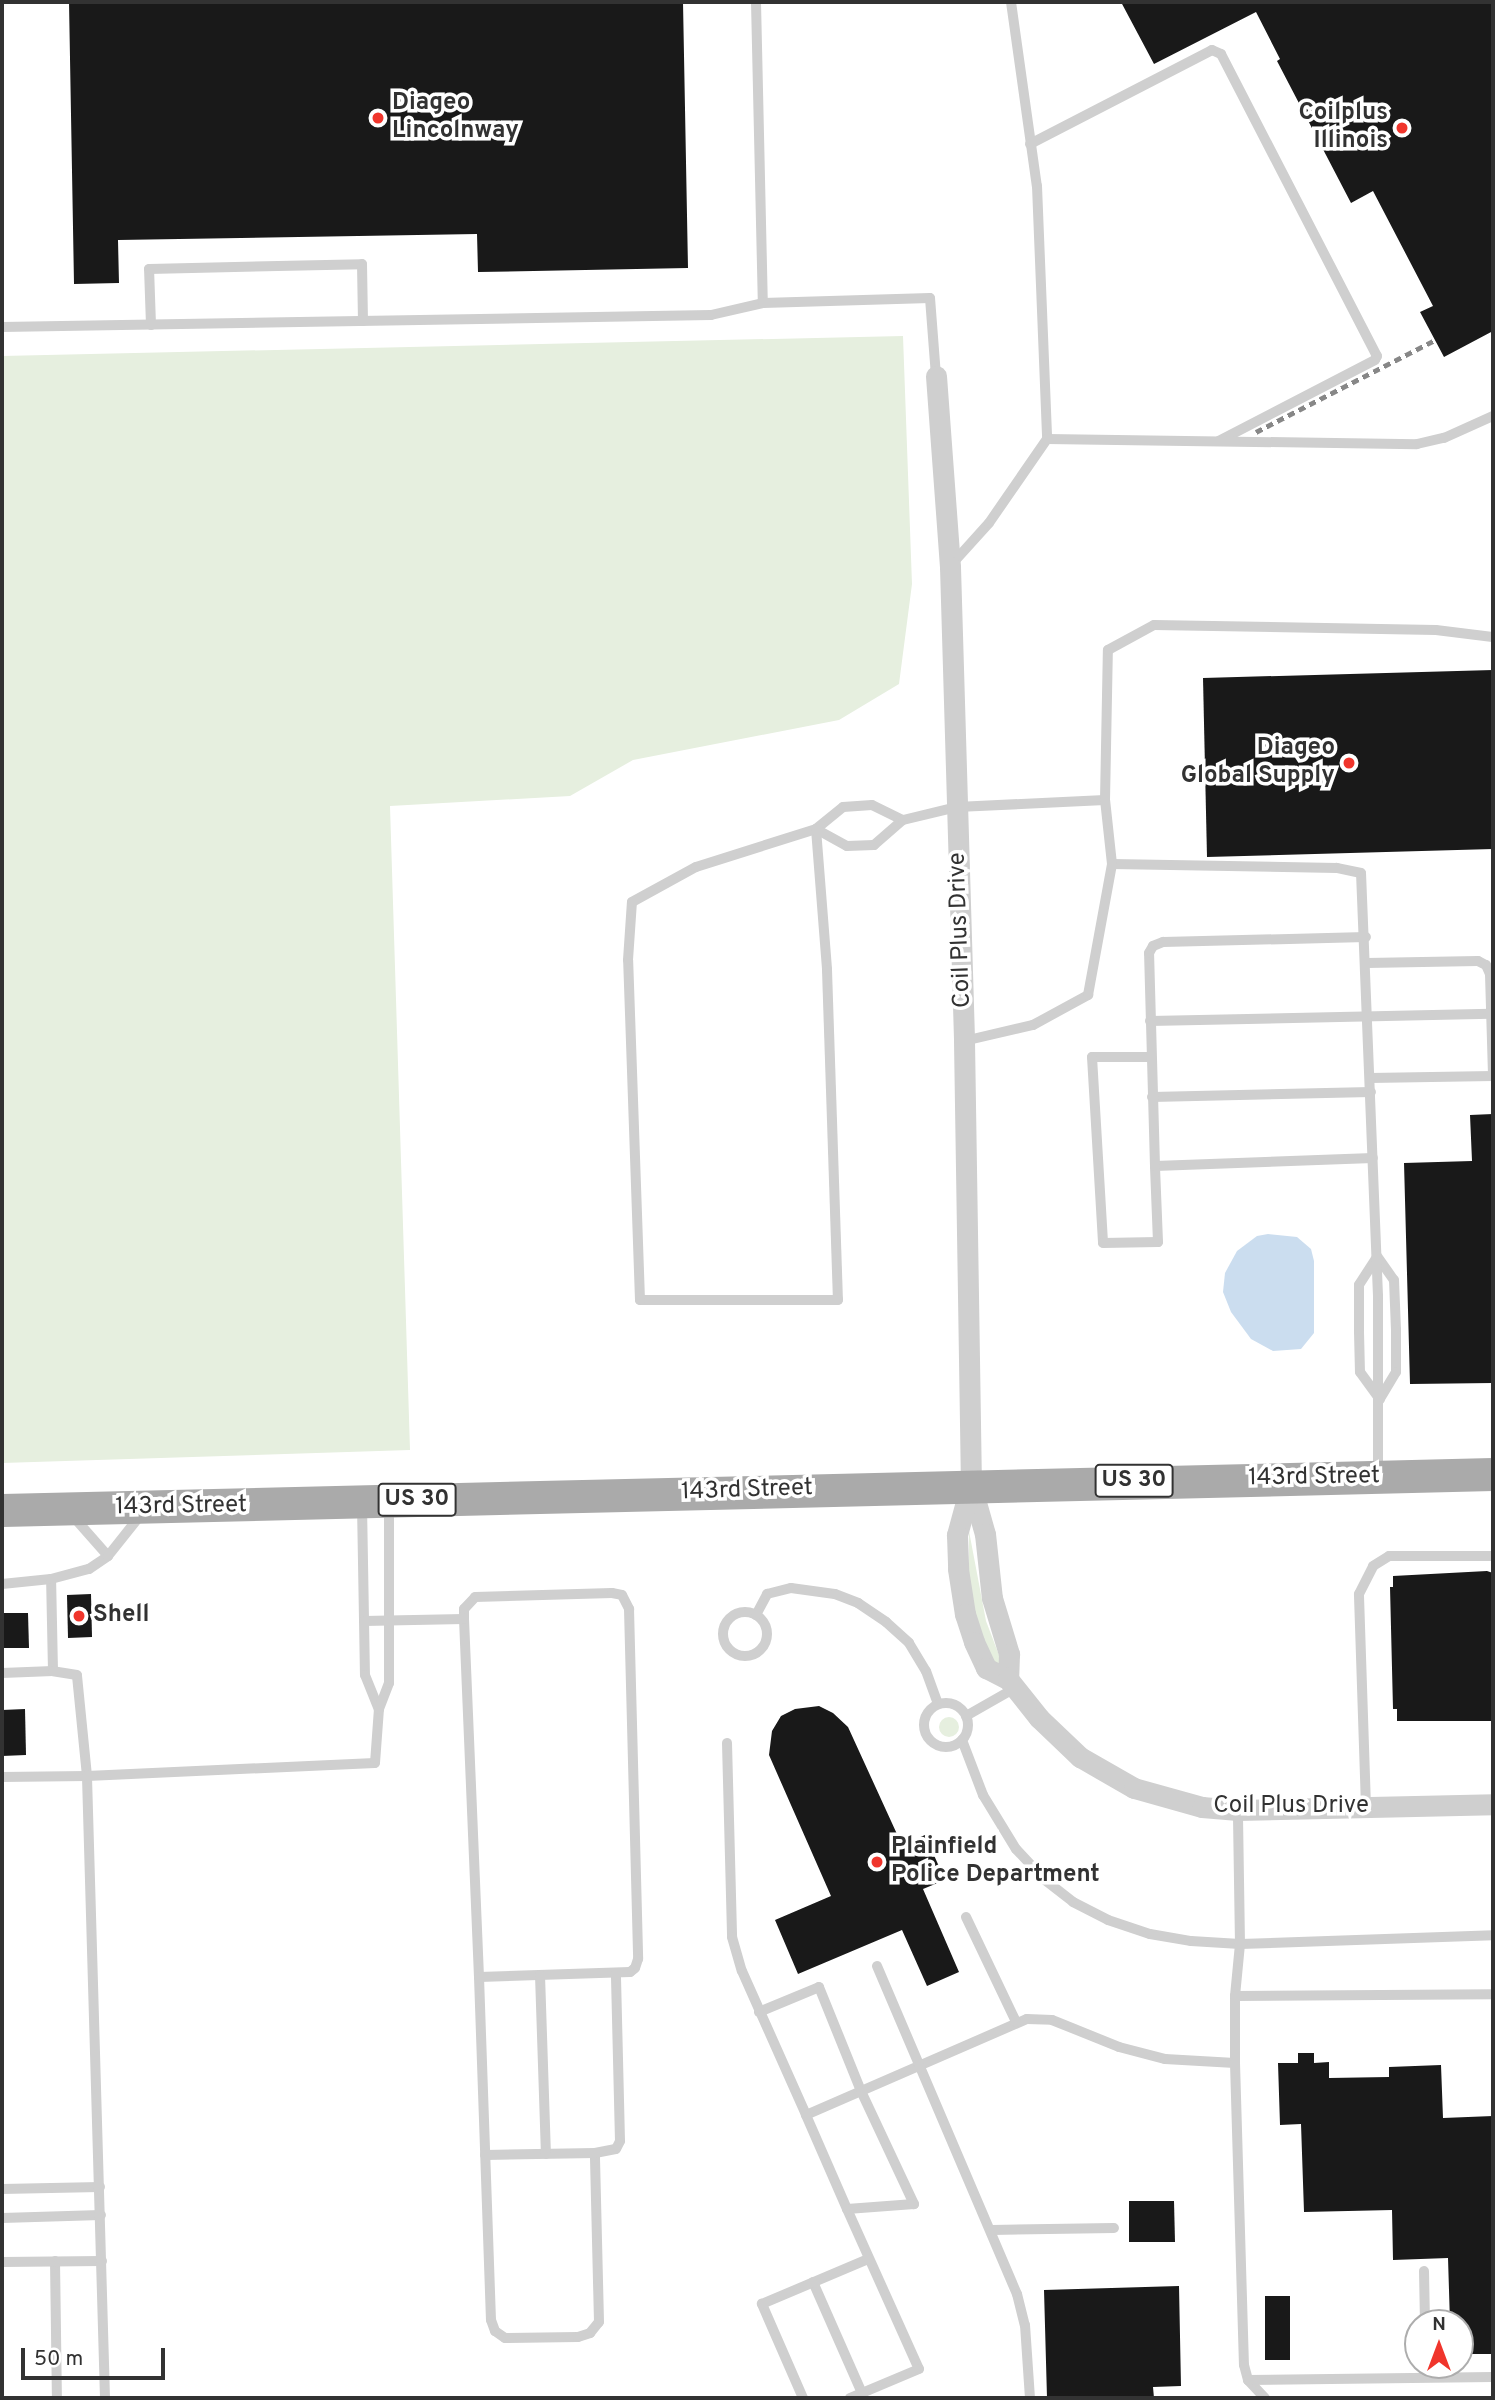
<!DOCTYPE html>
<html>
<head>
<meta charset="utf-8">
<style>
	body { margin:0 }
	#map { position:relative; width:1495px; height:2400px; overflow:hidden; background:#fff; font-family:Overpass,sans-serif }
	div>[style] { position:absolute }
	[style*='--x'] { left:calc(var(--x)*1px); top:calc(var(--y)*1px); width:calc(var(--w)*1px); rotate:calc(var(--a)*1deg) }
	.green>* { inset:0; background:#e6efdf }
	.round { border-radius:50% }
	.water>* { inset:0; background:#cbddef }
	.building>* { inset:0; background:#191919 }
	.lane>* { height:10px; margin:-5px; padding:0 5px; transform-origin:5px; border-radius:5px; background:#cfcfcf }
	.lane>.ring { margin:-5px; padding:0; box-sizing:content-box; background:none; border:10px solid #cfcfcf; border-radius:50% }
	.street>* { height:21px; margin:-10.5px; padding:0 10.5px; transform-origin:10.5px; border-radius:10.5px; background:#cfcfcf }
	.primary>* { height:33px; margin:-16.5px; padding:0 16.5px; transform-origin:16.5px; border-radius:16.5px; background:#aaa }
	.rail>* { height:5px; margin-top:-2.5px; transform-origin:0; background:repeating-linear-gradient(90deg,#878787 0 7px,transparent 0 12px) }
	.dots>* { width:19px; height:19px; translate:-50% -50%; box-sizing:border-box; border:4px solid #fff; border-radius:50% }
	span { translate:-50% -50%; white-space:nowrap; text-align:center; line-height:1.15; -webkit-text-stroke:7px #fff; paint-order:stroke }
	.shield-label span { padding:2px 5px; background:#fff; border:2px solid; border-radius:5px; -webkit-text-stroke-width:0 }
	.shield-label { font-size:23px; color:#323232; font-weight:700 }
	.poi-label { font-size:24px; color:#323232; font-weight:700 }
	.left { translate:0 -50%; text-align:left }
	.right { translate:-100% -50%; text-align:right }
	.street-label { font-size:24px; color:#323232 }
	.frame { position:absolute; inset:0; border:4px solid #323232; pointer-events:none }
	.north { position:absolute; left:1404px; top:2309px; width:70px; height:70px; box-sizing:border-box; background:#fff; border:2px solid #adadad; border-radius:50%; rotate:0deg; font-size:19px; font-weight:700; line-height:28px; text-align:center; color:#323232 }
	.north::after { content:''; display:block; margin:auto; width:24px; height:32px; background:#f0352c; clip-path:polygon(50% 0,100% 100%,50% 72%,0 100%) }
	.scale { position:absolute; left:21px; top:2348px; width:144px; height:32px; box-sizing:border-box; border:4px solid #323232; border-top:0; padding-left:9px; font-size:21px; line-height:24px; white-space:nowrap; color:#323232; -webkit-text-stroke:5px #fff; paint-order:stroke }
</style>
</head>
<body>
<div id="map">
	<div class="green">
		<div style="clip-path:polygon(903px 336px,912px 584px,899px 684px,839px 720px,633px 760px,570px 796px,390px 806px,410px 1450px,2px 1463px,2px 356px)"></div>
		<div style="clip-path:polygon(969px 1531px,986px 1621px,1002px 1663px,994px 1664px,975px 1619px,969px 1587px)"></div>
		<div class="round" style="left:939px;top:1717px;width:20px;height:20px"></div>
	</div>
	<div class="water">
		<div style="clip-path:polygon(1268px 1234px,1297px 1237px,1311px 1249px,1314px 1261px,1314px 1333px,1301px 1349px,1273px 1351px,1251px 1339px,1231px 1312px,1223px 1292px,1225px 1273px,1237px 1251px,1257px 1236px)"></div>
	</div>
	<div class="building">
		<div style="clip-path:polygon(69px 2px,683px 2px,688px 268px,478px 272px,477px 234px,118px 240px,119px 283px,74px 284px)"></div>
		<div style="clip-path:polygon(1121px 2px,1493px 2px,1493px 331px,1444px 357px,1420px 312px,1433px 306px,1373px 191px,1351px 203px,1277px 61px,1280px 59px,1256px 12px,1154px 64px)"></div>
		<div style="clip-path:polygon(1493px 670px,1493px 849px,1207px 857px,1203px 678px)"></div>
		<div style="clip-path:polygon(1493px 1114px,1493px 1383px,1410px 1384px,1404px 1163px,1472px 1161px,1470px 1115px)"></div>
		<div style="clip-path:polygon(1487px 1571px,1493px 1573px,1491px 1721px,1397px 1721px,1397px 1709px,1393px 1709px,1390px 1587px,1393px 1587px,1393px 1576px)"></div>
		<div style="clip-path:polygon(91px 1594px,92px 1637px,68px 1638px,67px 1595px)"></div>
		<div style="clip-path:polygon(2px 1613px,28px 1613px,29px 1648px,2px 1648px)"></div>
		<div style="clip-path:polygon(819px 1706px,833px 1713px,848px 1727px,902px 1845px,925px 1835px,945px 1880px,923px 1889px,959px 1972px,927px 1986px,902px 1930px,798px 1974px,775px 1920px,831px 1896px,769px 1755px,772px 1731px,781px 1716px,795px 1709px)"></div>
		<div style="clip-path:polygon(25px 1709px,26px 1755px,2px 1756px,2px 1710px)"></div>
		<div style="clip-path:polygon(1298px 2053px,1314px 2053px,1314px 2063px,1329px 2062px,1329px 2078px,1389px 2077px,1389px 2067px,1441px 2065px,1443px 2118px,1493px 2116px,1493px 2354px,1460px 2354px,1460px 2323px,1450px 2323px,1448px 2258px,1393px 2260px,1392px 2210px,1304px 2212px,1301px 2124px,1280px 2125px,1278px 2063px,1298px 2063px)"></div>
		<div style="clip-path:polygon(1129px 2201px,1174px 2201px,1175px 2242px,1129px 2242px)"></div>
		<div style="clip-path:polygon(1179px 2286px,1181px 2386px,1153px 2387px,1154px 2398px,1047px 2398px,1044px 2290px)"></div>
		<div style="clip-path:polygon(1265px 2296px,1290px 2296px,1290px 2360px,1265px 2360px)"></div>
	</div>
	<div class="lane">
		<div style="--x:756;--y:2;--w:301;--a:88.7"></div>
		<div style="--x:1011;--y:2;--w:186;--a:82"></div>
		<div style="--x:1037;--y:186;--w:253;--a:87.7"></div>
		<div style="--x:1030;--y:144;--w:205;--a:-27.3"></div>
		<div style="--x:1212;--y:50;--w:10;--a:24"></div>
		<div style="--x:1221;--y:54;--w:340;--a:62.7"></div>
		<div style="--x:1377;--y:356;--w:4;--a:117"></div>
		<div style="--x:1375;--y:360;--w:176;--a:152.6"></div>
		<div style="--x:151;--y:325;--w:56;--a:-92"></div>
		<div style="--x:149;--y:269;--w:213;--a:-1.3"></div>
		<div style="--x:362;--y:264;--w:57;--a:89"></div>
		<div style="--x:2;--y:327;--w:709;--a:-0.97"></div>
		<div style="--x:711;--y:315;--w:53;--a:-13"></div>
		<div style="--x:763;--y:303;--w:167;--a:-1.7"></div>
		<div style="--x:930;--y:298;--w:78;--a:85.6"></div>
		<div style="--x:952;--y:564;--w:55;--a:-47.9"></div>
		<div style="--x:989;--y:523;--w:102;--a:-55.4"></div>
		<div style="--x:1047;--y:439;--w:370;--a:0.8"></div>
		<div style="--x:1417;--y:444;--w:28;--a:-13"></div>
		<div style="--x:1444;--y:438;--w:54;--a:-24.2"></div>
		<div style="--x:816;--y:829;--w:141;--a:85.5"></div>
		<div style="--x:827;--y:970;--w:330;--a:88.1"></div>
		<div style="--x:838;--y:1300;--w:198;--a:180"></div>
		<div style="--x:640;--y:1300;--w:340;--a:-92"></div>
		<div style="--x:628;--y:960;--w:58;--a:-86.1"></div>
		<div style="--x:632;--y:902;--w:73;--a:-28.7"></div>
		<div style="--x:696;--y:867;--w:126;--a:-17.6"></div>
		<div style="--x:816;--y:829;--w:35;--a:-39"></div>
		<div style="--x:843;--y:807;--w:29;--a:-4"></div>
		<div style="--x:872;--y:805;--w:34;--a:26"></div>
		<div style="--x:816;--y:829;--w:35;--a:29"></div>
		<div style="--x:847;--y:846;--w:27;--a:-2"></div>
		<div style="--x:874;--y:845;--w:38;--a:-41"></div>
		<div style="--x:903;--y:820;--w:56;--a:-13.5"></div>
		<div style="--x:957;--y:807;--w:148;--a:-2.7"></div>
		<div style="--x:1367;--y:963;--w:111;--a:-1"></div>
		<div style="--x:1478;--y:961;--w:9;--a:27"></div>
		<div style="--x:1486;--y:965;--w:10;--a:66"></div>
		<div style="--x:1490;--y:974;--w:100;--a:88.3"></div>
		<div style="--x:1150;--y:1021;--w:341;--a:-1.2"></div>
		<div style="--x:964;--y:1041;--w:71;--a:-13.1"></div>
		<div style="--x:1033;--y:1025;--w:63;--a:-28.6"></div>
		<div style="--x:1088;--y:995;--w:133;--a:-79.6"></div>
		<div style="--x:1151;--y:1057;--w:59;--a:180"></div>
		<div style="--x:1092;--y:1057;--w:186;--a:86.6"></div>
		<div style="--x:1103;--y:1243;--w:55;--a:-1"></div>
		<div style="--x:1158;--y:1242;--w:76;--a:-92.3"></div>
		<div style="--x:1155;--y:1166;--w:218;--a:-2.1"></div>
		<div style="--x:1370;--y:1078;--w:123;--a:-0.9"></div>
		<div style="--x:1152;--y:1097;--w:219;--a:-1.3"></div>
		<div style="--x:1155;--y:1166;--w:213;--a:-91.6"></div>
		<div style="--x:1149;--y:953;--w:8;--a:-60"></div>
		<div style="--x:1153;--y:946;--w:11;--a:-22"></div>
		<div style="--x:1163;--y:942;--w:203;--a:-1.4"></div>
		<div style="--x:1377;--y:1256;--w:29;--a:55"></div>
		<div style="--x:1394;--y:1280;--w:50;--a:87.7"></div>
		<div style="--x:1396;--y:1330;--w:42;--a:90"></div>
		<div style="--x:1396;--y:1372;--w:29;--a:121"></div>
		<div style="--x:1377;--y:1257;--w:33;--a:123"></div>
		<div style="--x:1359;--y:1285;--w:47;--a:90"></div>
		<div style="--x:1359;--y:1332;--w:40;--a:88.6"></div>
		<div style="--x:1360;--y:1372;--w:34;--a:54"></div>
		<div style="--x:1378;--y:1474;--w:178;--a:-90"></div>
		<div style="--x:1378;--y:1296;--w:423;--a:-92.3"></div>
		<div style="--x:1361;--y:873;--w:25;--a:-168"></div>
		<div style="--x:1337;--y:868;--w:225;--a:-179"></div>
		<div style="--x:1112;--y:864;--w:64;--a:-96.2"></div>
		<div style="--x:1105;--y:800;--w:150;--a:-88.9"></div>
		<div style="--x:1108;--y:650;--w:52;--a:-28.5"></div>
		<div style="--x:1154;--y:625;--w:282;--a:1"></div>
		<div style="--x:1436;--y:630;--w:57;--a:7"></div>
		<div style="--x:362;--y:1505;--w:170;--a:89"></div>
		<div style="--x:365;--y:1675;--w:37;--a:68"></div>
		<div style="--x:71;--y:1514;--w:56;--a:48.6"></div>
		<div style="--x:2;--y:1584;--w:49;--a:-5.8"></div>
		<div class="ring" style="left:723px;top:1612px;width:34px;height:34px"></div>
		<div style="--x:756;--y:1615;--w:24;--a:-62"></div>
		<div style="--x:767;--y:1594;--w:25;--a:-14"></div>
		<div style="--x:791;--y:1588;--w:44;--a:7.8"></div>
		<div style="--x:835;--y:1594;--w:25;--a:21"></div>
		<div style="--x:858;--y:1603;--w:34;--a:34"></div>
		<div style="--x:886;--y:1622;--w:31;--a:42"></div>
		<div style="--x:909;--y:1643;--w:33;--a:59"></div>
		<div style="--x:926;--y:1671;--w:35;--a:70"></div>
		<div style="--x:464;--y:1619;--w:358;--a:87.6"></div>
		<div style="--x:364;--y:1621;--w:100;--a:-1.1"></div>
		<div style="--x:464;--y:1619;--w:10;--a:-90"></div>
		<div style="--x:464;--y:1609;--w:16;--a:-47"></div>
		<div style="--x:475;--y:1597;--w:137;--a:-1.7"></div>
		<div style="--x:612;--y:1593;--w:10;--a:11"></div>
		<div style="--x:622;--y:1595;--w:16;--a:63"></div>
		<div style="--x:629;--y:1609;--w:350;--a:88.5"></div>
		<div style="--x:638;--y:1959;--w:9;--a:108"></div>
		<div style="--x:635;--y:1968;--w:6;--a:141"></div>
		<div style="--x:630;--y:1972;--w:151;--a:178.1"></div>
		<div style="--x:479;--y:1977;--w:343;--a:88"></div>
		<div style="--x:491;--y:2320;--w:12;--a:70"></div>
		<div style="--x:495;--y:2331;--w:12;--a:35"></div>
		<div style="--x:505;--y:2338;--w:73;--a:-0.8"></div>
		<div style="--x:578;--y:2337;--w:13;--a:-18"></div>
		<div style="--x:590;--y:2333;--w:14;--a:-51"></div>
		<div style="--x:599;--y:2322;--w:169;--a:-91.4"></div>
		<div style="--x:595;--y:2153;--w:110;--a:179"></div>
		<div style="--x:2;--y:1673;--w:51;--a:-2.2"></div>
		<div style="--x:53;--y:1671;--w:92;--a:-91.2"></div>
		<div style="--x:51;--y:1579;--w:39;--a:-15"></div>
		<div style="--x:89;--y:1569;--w:23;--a:-34"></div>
		<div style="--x:108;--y:1556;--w:56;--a:-51.5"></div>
		<div class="ring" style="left:924px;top:1703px;width:34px;height:34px"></div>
		<div style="--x:966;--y:1716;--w:56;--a:-29.7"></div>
		<div style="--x:962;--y:1740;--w:59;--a:69.1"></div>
		<div style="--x:983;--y:1795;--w:63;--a:58.6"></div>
		<div style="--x:1016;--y:1849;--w:42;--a:46.9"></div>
		<div style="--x:1045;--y:1880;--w:36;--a:38"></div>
		<div style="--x:1073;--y:1902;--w:39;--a:27"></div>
		<div style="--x:1108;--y:1920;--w:44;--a:18.4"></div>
		<div style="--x:1150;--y:1934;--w:42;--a:9.7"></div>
		<div style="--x:1191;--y:1941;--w:49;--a:3.5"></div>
		<div style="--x:1240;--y:1944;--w:253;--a:-2"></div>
		<div style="--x:727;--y:1743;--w:194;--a:88.5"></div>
		<div style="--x:732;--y:1937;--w:35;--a:74"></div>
		<div style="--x:742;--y:1971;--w:158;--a:66"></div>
		<div style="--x:806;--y:2115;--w:241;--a:-23.5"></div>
		<div style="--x:1027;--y:2019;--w:25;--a:2"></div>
		<div style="--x:1052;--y:2020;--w:72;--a:21.9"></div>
		<div style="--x:1119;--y:2047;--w:48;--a:14.6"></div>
		<div style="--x:1165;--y:2059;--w:70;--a:3.3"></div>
		<div style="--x:1235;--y:2063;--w:67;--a:-90"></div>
		<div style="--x:1235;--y:1996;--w:52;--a:-84.5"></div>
		<div style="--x:1240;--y:1944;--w:134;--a:-90.9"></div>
		<div style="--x:2;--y:1777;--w:85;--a:-0.7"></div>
		<div style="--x:87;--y:1776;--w:101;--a:-95.7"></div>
		<div style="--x:77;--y:1675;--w:24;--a:-171"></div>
		<div style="--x:1366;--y:1807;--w:213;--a:-91.9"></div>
		<div style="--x:1359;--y:1594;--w:31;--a:-63"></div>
		<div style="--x:1373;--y:1566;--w:19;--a:-32"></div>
		<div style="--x:1389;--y:1556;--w:104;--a:0"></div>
		<div style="--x:966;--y:1917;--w:116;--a:64.5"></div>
		<div style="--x:877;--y:1966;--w:357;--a:66.9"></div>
		<div style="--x:1017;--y:2294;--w:32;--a:76"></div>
		<div style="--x:1025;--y:2325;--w:73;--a:86.1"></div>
		<div style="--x:540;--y:1975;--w:179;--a:88.1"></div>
		<div style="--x:1235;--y:1996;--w:258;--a:-0.4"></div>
		<div style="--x:759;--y:2012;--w:65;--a:-22.6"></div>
		<div style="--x:819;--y:1987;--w:112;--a:68"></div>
		<div style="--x:861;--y:2091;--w:125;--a:64.9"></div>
		<div style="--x:914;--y:2204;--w:67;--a:175.7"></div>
		<div style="--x:847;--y:2209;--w:103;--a:-113.6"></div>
		<div style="--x:1235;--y:2063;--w:302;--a:88.3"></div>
		<div style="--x:1244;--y:2365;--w:16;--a:75"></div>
		<div style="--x:1248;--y:2380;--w:25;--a:47"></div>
		<div style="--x:595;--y:2153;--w:21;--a:-11"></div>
		<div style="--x:616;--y:2149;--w:9;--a:-63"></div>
		<div style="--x:620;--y:2141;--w:168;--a:-91.4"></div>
		<div style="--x:2;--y:2189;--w:98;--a:-1.2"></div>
		<div style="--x:847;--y:2209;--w:175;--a:65.8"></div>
		<div style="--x:919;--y:2369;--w:75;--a:157.2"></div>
		<div style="--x:2;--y:2218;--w:99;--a:-1.7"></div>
		<div style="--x:992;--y:2230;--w:122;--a:-0.9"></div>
		<div style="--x:55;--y:2261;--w:137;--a:89.2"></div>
		<div style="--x:2;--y:2262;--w:100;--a:-0.6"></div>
		<div style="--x:1424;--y:2271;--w:52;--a:88.9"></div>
		<div style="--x:813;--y:2282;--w:121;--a:66.2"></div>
		<div style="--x:1248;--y:2380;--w:245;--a:-0.7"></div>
		<div style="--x:105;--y:2398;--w:622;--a:-91.66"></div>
		<div style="--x:87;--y:1776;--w:288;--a:-2.6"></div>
		<div style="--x:375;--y:1763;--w:54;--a:-85.8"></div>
		<div style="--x:379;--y:1709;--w:28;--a:-69"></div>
		<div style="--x:389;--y:1683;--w:180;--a:-90"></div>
		<div style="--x:803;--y:2398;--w:103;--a:-113.6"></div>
		<div style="--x:762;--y:2304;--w:115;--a:-23"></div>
	</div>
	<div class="street">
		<div style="--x:936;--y:376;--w:192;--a:85.8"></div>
		<div style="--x:950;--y:567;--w:474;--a:88.3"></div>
		<div style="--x:964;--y:1041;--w:444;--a:89.1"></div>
		<div style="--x:971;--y:1485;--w:51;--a:74.1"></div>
		<div style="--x:985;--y:1534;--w:64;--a:83.8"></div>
		<div style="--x:992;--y:1598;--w:59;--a:73.1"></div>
		<div style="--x:1009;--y:1654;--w:25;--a:92"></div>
		<div style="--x:970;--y:1487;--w:50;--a:105.2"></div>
		<div style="--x:957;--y:1535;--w:34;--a:88"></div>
		<div style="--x:958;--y:1569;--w:46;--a:81.2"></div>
		<div style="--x:965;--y:1614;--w:29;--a:72"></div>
		<div style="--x:974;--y:1642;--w:29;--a:65"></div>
		<div style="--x:986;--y:1668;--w:25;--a:27"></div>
		<div style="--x:1008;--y:1679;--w:50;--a:51.5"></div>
		<div style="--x:1039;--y:1718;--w:57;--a:43.6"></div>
		<div style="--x:1080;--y:1757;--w:62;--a:29.9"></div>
		<div style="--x:1134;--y:1788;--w:71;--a:15.6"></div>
		<div style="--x:1202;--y:1807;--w:36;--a:5"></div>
		<div style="--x:1238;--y:1810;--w:255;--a:-1.3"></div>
	</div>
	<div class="primary">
		<div style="--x:2;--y:1510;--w:1491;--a:-1.38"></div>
	</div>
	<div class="rail">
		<div style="--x:1256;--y:432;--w:201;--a:-27.2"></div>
	</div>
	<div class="dots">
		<div style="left:378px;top:118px;background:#f0352c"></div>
		<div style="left:1402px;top:128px;background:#f0352c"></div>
		<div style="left:1349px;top:763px;background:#f0352c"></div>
		<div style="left:79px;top:1616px;background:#f0352c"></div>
		<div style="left:877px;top:1862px;background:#f0352c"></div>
	</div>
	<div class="shield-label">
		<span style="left:1134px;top:1481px">US 30</span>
		<span style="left:417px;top:1500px">US 30</span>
	</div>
	<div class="poi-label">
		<span class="left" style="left:392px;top:118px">Diageo<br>Lincolnway</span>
		<span class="right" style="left:1388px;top:128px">Coilplus<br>Illinois</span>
		<span class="right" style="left:1335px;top:763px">Diageo<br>Global Supply</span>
		<span class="left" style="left:93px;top:1616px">Shell</span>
		<span class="left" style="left:891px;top:1862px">Plainfield<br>Police Department</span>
	</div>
	<div class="street-label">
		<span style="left:961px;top:930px;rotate:-92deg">Coil Plus Drive</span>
		<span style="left:1314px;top:1478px;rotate:-1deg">143rd Street</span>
		<span style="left:747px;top:1491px;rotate:-2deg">143rd Street</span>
		<span style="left:181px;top:1507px;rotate:-1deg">143rd Street</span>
		<span style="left:1291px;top:1807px">Coil Plus Drive</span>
	</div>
	<div class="frame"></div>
	<div class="north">N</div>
	<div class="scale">50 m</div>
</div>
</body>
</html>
